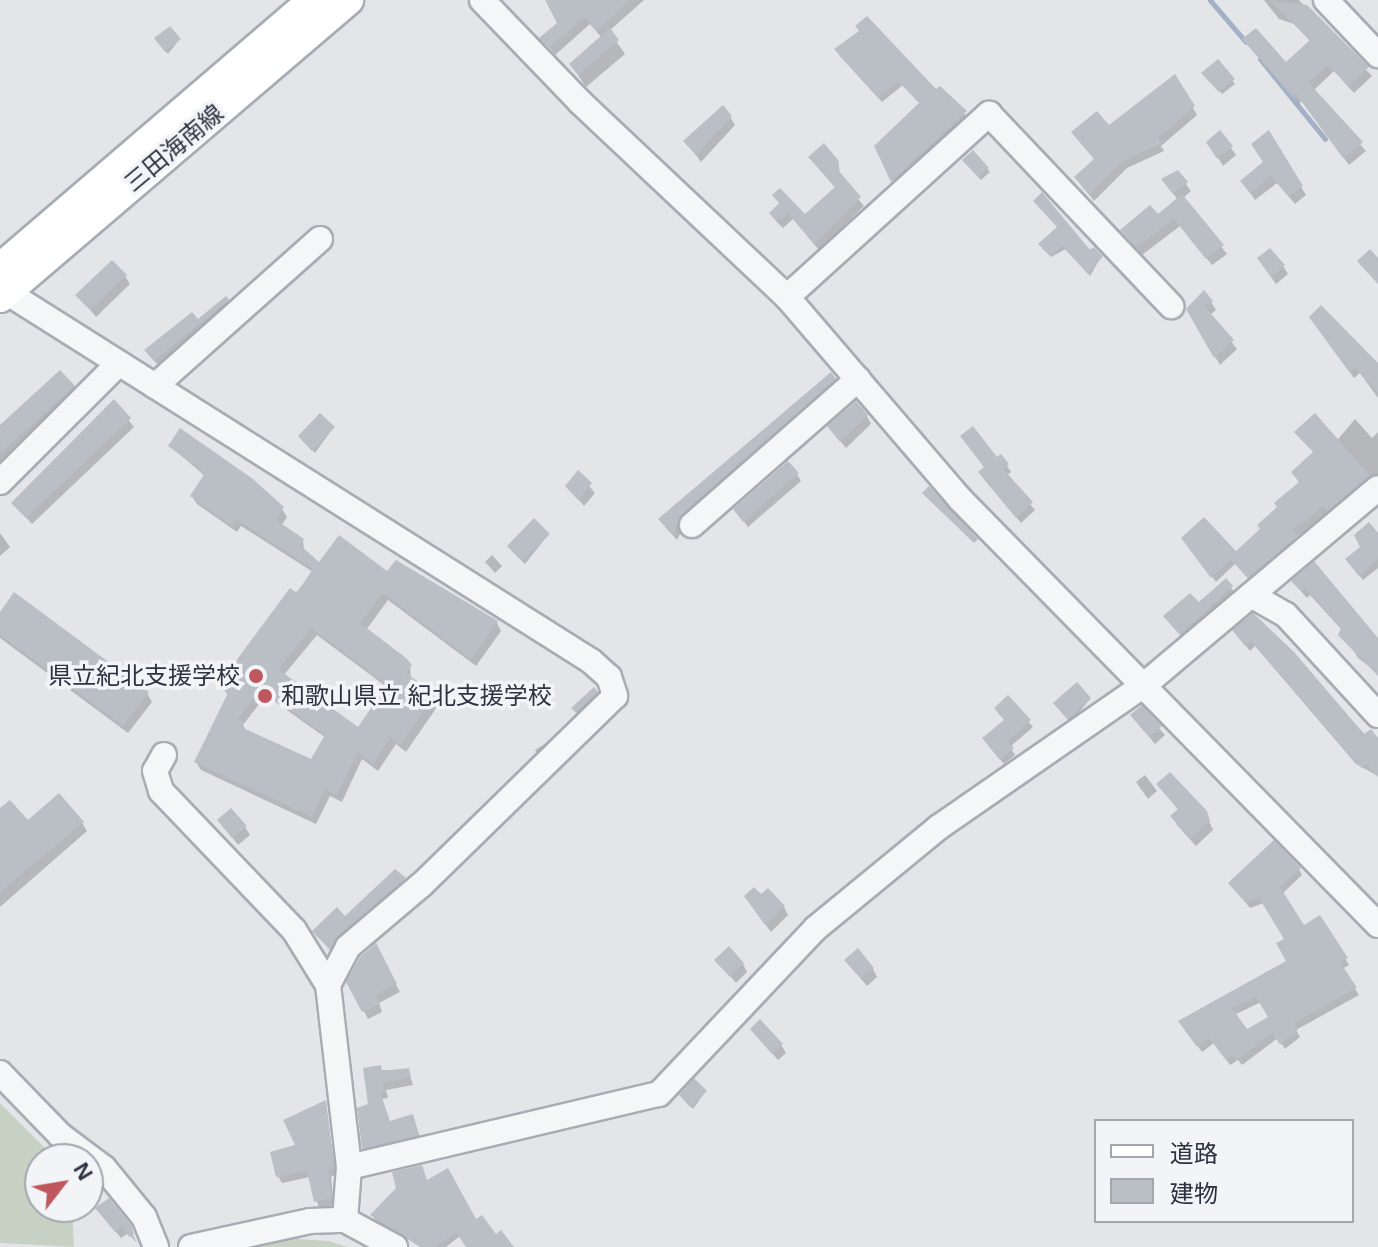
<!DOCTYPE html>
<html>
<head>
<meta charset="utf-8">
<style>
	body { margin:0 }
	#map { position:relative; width:1378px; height:1247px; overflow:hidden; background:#e3e5e9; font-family:Helvetica,"Noto Sans JP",sans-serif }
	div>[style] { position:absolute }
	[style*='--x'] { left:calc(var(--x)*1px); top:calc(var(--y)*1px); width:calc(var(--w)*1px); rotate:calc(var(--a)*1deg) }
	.green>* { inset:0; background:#c7d2c5 }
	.shadow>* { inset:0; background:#0003 }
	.stream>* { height:5px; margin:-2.5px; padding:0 2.5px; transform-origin:2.5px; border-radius:2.5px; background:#a2b1c5 }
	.building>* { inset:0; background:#babec5 }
	.roads { filter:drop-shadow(2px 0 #a8acb3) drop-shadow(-2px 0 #a8acb3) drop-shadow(0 2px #a8acb3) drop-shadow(0 -2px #a8acb3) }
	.minor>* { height:24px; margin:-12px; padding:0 12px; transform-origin:12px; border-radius:12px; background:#f5f6f8 }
	.major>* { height:30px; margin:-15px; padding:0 15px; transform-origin:15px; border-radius:15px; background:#fff }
	.dots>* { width:22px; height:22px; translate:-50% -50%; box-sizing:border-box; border:4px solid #f2f4f7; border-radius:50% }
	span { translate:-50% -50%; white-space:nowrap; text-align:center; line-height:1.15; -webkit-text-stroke:7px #f2f4f7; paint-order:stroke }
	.street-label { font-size:24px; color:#2c323f }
	.poi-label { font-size:24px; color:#2c323f }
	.right { translate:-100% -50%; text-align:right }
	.left { translate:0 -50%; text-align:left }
	.legend { position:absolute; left:1094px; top:1119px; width:260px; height:104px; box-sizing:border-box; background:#f2f4f7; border:2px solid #a3a6ad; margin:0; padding:10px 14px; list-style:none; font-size:24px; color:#2c323f }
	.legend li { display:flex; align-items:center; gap:16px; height:40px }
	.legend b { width:40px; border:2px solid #a3a6ad }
	.north { position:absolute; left:24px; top:1143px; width:80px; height:80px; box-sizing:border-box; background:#f2f4f7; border:2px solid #a3a6ad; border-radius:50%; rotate:59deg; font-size:22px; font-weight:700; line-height:32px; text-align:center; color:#2c323f }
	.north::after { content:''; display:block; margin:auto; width:28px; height:36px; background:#bf575f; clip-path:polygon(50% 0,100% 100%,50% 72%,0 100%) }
</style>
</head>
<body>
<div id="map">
	<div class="green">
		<div style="clip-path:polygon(0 1103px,56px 1159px,40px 1159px,40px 1207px,72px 1207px,74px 1247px,0 1243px)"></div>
		<div style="clip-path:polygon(282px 1238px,329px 1241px,347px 1247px,242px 1247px)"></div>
	</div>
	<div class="shadow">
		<div style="clip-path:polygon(547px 0,644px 0,609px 31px,625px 54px,586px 87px,571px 65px,602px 38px,590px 24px,555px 55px,542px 38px,559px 23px)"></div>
		<div style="clip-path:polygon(1264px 0,1299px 0,1372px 76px,1354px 93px,1334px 71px,1313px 91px,1366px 151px,1349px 165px,1302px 101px,1299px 104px,1244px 40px,1286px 65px,1311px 42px,1294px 24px,1279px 19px)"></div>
		<div style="clip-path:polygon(179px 40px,168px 54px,158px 42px)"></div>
		<div style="clip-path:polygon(839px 55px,936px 91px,968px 117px,896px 186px,876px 147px,921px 104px,903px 85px,882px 102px)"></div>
		<div style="clip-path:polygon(1218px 62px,1235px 84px,1222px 94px,1205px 76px)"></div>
		<div style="clip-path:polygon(1175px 77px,1197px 115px,1161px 146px,1164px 151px,1127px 168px,1094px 201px,1081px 184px,1109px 128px)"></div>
		<div style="clip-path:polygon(730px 117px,735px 125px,701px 162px,686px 141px)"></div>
		<div style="clip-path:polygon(1220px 133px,1236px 155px,1223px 166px,1209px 142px)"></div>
		<div style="clip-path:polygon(973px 153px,990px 172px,981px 180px,966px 164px)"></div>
		<div style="clip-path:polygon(810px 157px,838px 163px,841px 178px,864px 206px,819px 250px,793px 219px,783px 228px,776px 221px,781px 205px,804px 217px,836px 189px)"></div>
		<div style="clip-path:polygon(1266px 161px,1301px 187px,1306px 195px,1295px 204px,1277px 183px,1255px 200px,1242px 181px)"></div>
		<div style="clip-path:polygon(1178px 173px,1191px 191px,1183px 198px,1227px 254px,1212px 265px,1180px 226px,1142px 255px,1123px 230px,1157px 217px,1178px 200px,1168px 187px)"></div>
		<div style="clip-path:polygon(1059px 228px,1101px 257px,1090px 276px,1066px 249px,1051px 257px,1042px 248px)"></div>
		<div style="clip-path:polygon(1283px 266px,1288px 274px,1276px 284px,1264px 267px)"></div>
		<div style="clip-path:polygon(125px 276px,130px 284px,96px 317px,78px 295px)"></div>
		<div style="clip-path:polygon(226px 299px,231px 307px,159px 366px,150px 356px)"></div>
		<div style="clip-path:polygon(1211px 302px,1216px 310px,1210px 315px,1237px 349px,1220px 365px,1188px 310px)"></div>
		<div style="clip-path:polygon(1329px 344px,1378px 366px,1378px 398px,1360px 373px,1354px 378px)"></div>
		<div style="clip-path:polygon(834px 380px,838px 387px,686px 522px,677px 540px,665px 527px)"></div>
		<div style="clip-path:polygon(74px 387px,78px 395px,0 471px,0 427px)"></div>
		<div style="clip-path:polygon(114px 402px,134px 427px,32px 524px,13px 503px)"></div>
		<div style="clip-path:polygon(867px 416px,871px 424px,846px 448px,829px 427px)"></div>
		<div style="clip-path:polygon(1355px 419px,1372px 438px,1378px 432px,1378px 478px,1296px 537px,1299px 543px,1252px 583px,1235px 564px,1216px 582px,1187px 545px,1236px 554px,1262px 530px)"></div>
		<div style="clip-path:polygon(333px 428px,315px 453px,302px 440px)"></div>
		<div style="clip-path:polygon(evenodd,170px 446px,282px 509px,287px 517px,281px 526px,303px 540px,304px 552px,319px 565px,387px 574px,497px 623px,501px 631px,476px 666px,388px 600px,366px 630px,410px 666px,411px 679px,439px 704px,406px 752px,396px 744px,378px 771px,362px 759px,342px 802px,330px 796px,316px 824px,201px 770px,196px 762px,229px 696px,220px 685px,313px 572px,241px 526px,237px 532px,197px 504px,192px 496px,205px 476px,170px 446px,317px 635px,388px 688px,358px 730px,283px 676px,317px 635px,170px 446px,266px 695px,326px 738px,312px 762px,247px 732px,243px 725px,266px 695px)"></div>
		<div style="clip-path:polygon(1001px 457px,1011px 472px,1006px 476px,1035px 510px,1021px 523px,984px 479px)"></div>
		<div style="clip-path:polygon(578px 473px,595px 493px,584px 506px,567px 486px)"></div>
		<div style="clip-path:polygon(797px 474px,801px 481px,748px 527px,740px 516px)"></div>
		<div style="clip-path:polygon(0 533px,10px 547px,0 556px)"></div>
		<div style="clip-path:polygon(548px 535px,525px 564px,511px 550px)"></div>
		<div style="clip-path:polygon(1378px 535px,1378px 568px,1363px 580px,1351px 565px)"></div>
		<div style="clip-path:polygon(492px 555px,502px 566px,495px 573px,485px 562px)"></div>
		<div style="clip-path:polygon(1314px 564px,1378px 642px,1378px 673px,1358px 658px,1342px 630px,1310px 595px,1307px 598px,1299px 589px,1294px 581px)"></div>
		<div style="clip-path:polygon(1226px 581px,1235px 593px,1184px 639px,1165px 617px,1199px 605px)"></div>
		<div style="clip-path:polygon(0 615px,147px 693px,152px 702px,128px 733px,0 638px)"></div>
		<div style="clip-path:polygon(1252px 616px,1378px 748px,1378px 776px,1356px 764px,1255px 646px,1250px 651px,1239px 637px)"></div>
		<div style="clip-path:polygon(594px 690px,598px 696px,579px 715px,575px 711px)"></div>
		<div style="clip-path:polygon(1008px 698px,1033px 727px,1010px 747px,1015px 755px,1004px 764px,988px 745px,1005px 721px)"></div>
		<div style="clip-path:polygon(1090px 699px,1071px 722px,1057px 707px)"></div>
		<div style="clip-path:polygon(1141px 708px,1165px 735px,1155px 744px,1138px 723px)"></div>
		<div style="clip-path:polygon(551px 740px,555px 746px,541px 759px,535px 750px)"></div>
		<div style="clip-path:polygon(1145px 775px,1157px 791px,1148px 799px,1136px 782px)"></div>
		<div style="clip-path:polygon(1159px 785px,1205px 812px,1213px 830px,1196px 846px,1177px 825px,1173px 817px,1179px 811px)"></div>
		<div style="clip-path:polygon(0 811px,27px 822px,82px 823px,87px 831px,0 907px)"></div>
		<div style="clip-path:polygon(220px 821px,245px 827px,250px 835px,238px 845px)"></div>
		<div style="clip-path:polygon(evenodd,1299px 869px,1302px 875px,1282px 894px,1303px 928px,1320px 917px,1349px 965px,1342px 969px,1359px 995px,1296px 1030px,1300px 1037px,1285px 1049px,1278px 1038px,1242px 1065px,1238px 1060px,1230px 1065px,1214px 1043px,1202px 1052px,1185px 1028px,1288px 961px,1286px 940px,1264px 903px,1250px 908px,1230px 884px,1299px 869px,1261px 1002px,1270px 1018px,1247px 1032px,1234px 1015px,1261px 1002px)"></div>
		<div style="clip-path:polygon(395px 871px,409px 887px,335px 956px,315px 931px,345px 919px)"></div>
		<div style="clip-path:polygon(761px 897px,784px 907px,788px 915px,771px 932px,751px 905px)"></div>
		<div style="clip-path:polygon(375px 946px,400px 992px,379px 1003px,382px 1012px,368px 1019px,349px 982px)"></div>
		<div style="clip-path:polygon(717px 960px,743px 964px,747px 972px,736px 983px)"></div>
		<div style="clip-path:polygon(852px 968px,873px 969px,877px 977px,867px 986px)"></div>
		<div style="clip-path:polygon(752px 1030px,781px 1045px,786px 1053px,778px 1060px)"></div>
		<div style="clip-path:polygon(365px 1070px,408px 1070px,413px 1085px,386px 1090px,388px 1098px,382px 1099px,390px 1123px,412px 1116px,422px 1142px,368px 1155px,364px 1148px,370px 1106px)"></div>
		<div style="clip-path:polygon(705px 1092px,693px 1109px,683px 1099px)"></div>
		<div style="clip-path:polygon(325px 1102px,336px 1174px,331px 1177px,334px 1205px,319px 1208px,310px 1177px,282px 1183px,278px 1176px)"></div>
		<div style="clip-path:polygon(427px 1182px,495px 1237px,511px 1247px,468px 1247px,460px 1236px,446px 1247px,427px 1247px,376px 1221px,373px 1216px)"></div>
		<div style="clip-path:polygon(109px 1201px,133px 1235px,137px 1243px,128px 1233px,121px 1238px,103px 1216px)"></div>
	</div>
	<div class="stream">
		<div style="--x:1210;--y:0;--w:55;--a:49.4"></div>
		<div style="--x:1260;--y:59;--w:103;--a:50.9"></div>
	</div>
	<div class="building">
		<div style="clip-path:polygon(545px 0,631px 0,596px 31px,585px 17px,549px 48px,539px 38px,557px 23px)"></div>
		<div style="clip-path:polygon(1269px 0,1307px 5px,1369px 67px,1349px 86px,1328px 65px,1309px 83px,1363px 142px,1343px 158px,1296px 94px,1293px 97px,1242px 39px,1256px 28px,1286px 62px,1310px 40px)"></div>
		<div style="clip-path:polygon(867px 16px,936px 89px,940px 86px,967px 111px,891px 182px,874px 146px,919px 103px,898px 81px,878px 98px,834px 49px,859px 31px,855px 26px)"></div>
		<div style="clip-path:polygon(170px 26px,181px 39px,165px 52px,154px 38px)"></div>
		<div style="clip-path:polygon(610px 28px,619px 40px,578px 75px,569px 64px)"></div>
		<div style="clip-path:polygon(1218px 59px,1235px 79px,1219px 92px,1201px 73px)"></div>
		<div style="clip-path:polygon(1175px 74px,1195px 106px,1158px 138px,1162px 143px,1123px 161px,1089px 195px,1074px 177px,1094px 159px,1071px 132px,1097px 111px,1109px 125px)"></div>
		<div style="clip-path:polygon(723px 105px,732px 116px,696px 155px,683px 141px)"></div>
		<div style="clip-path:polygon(1220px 130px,1233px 146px,1217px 159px,1206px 142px)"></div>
		<div style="clip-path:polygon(1269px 130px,1303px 186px,1289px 197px,1271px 176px,1250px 193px,1240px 181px,1263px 162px,1251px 144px)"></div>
		<div style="clip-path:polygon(824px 143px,839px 161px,838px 170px,861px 197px,814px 244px,788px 213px,777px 222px,769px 213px,779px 203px,772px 195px,780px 188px,805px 214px,835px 187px,808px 157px)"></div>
		<div style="clip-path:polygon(973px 150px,989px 168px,978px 177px,962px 160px)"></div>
		<div style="clip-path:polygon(1178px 170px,1188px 182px,1173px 194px,1161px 179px)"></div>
		<div style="clip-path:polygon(1042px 192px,1090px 250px,1094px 247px,1103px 256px,1088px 274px,1062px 246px,1051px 256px,1038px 244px,1057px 227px,1033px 201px)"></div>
		<div style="clip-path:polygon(1182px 194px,1224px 245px,1206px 259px,1174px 219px,1136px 248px,1120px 230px,1150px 205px,1158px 214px)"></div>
		<div style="clip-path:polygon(1270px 248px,1285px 265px,1271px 277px,1257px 258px)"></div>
		<div style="clip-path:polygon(1370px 249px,1378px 258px,1378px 284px,1357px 261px)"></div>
		<div style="clip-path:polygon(112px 260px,127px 275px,90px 310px,75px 295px)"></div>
		<div style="clip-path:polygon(1204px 290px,1213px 301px,1205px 307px,1234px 340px,1214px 358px,1186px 309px)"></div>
		<div style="clip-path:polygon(226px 296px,229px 300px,154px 361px,144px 350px,192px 312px,198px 319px)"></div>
		<div style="clip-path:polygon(1321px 305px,1378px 363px,1378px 393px,1355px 368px,1350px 373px,1309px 317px)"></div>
		<div style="clip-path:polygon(60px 370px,75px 386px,0 453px,0 425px)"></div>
		<div style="clip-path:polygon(831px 372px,836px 379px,682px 514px,673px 535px,658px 519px)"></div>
		<div style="clip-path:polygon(114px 399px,131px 418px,26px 518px,11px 503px)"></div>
		<div style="clip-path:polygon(856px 401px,868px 415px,840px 442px,827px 426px)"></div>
		<div style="clip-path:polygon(320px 413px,335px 427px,312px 451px,298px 436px)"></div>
		<div style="clip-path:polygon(1315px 413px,1370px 476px,1327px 511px,1323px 506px,1293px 531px,1298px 536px,1248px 578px,1231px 559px,1211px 578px,1181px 538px,1204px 517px,1236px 551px,1260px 529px,1257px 525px,1277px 507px,1274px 503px,1299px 482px,1291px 472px,1313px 452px,1294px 432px)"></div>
		<div style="clip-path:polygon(973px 426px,997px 457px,1001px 454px,1009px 464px,1003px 469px,1033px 502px,1016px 518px,978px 472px,984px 467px,960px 436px)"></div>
		<div style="clip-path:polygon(evenodd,180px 428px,253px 479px,284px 507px,276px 520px,304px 539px,300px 545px,319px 562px,339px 535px,387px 571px,396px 560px,498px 621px,471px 660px,383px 593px,360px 623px,406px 658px,412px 665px,406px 673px,435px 694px,400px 745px,391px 737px,373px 764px,358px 752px,337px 795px,325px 789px,312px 817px,194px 762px,228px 693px,218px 685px,290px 588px,297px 593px,313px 569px,236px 519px,232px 526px,190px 496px,205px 473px,168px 446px,180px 428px,311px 628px,387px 685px,358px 727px,278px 669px,311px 628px,180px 428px,261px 688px,325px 735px,311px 759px,241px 727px,244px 722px,238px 719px,261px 688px)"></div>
		<div style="clip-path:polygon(788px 461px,799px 473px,743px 522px,733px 509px)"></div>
		<div style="clip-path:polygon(578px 470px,592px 483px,578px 500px,565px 486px)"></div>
		<div style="clip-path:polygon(929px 486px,978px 539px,974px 543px,922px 493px)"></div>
		<div style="clip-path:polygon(534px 518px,550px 534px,522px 561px,507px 546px)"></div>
		<div style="clip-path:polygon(1369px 522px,1378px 533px,1378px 559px,1359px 576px,1345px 559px,1360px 547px,1354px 535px)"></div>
		<div style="clip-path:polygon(1314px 561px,1378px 638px,1378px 676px,1338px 635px,1341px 628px,1305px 588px,1301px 591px,1291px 581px)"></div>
		<div style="clip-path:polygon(1226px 578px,1233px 586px,1180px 635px,1163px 616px,1190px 593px,1199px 602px)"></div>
		<div style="clip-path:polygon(14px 592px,149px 692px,123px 726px,0 635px,0 612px)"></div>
		<div style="clip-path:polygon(1253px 613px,1294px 652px,1364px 734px,1371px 729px,1378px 738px,1378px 777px,1367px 764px,1362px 768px,1351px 757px,1251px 641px,1245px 646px,1232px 630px)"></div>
		<div style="clip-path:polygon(1077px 682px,1091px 698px,1068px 720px,1053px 703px)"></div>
		<div style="clip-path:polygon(594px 687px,598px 692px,576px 713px,571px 708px)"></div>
		<div style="clip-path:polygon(1008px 695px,1031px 720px,1008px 741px,1014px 748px,1000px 760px,982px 738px,1004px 720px,994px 708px)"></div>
		<div style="clip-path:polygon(1142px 705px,1162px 726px,1149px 737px,1130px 715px)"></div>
		<div style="clip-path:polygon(1170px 772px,1207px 811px,1210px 821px,1191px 839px,1170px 816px,1178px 809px,1156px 784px)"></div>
		<div style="clip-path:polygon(59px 793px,84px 822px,0 892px,0 808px,10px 800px,28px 820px)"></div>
		<div style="clip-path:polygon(231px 808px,247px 826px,232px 838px,217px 820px)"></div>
		<div style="clip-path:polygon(evenodd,1274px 840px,1301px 868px,1280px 887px,1304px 925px,1320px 915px,1348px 958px,1340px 962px,1357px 988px,1294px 1023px,1298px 1030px,1280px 1045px,1273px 1033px,1237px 1060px,1233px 1055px,1226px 1060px,1209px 1038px,1197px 1047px,1178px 1021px,1286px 961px,1276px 943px,1284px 939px,1259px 898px,1246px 903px,1228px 883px,1274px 840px,1256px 997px,1268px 1017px,1247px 1029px,1232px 1008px,1256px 997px)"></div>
		<div style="clip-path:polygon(395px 869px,406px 878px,338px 936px,330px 950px,312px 931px,337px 907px,345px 916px)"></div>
		<div style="clip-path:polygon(754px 887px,761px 894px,768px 888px,785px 906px,765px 925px,744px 896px)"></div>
		<div style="clip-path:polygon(376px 943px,397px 984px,376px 995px,380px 1004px,362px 1012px,346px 982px,360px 957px)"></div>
		<div style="clip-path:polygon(729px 946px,744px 963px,730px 977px,714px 960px)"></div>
		<div style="clip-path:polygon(858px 948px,874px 968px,861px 979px,844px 960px)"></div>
		<div style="clip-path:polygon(760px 1019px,783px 1044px,772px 1054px,750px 1029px)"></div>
		<div style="clip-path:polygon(381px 1065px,382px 1071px,409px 1068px,411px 1077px,383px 1083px,385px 1091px,380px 1092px,390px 1121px,413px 1114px,419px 1135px,362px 1149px,357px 1108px,368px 1104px,363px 1068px)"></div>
		<div style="clip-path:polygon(694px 1078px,707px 1091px,690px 1107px,679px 1095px)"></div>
		<div style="clip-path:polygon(326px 1100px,334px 1167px,328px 1170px,332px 1198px,314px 1202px,307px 1171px,276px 1177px,270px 1152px,295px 1145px,283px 1120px)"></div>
		<div style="clip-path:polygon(422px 1165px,427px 1180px,448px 1168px,476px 1219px,482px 1215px,496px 1234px,501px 1230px,514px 1247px,466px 1247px,456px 1232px,436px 1247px,420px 1247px,370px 1215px,396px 1188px,392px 1172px)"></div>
		<div style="clip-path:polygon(109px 1198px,131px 1225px,134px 1234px,129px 1237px,122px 1226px,115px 1232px,95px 1208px)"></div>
	</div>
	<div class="roads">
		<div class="minor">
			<div style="--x:482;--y:0;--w:141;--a:46.1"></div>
			<div style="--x:580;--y:102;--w:284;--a:43.3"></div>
			<div style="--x:787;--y:297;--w:266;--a:49.4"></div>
			<div style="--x:960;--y:499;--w:597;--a:45.54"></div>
			<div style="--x:1326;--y:0;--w:76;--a:46.6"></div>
			<div style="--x:0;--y:288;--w:699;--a:32.26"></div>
			<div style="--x:591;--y:661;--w:24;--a:42"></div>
			<div style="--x:609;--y:677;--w:20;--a:72"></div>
			<div style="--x:615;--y:696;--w:271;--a:135.7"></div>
			<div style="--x:421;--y:885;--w:96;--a:139.7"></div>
			<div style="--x:348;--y:947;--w:43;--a:117.8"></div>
			<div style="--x:787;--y:297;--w:273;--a:-42.2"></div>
			<div style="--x:989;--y:114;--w:265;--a:46.5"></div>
			<div style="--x:155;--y:386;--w:221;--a:-41.7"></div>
			<div style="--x:0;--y:482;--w:168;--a:-45"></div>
			<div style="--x:692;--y:525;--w:221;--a:-41.3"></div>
			<div style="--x:1251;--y:595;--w:40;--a:29.7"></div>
			<div style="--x:1286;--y:615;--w:136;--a:47.4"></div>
			<div style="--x:164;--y:755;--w:18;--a:119"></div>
			<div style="--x:155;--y:771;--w:21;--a:73"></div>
			<div style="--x:161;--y:791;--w:192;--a:46.3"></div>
			<div style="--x:294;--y:930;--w:65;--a:58.3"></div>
			<div style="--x:328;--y:985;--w:183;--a:83.4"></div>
			<div style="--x:349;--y:1167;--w:53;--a:94.3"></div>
			<div style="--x:0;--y:1073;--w:86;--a:45.9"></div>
			<div style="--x:60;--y:1135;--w:55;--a:36.9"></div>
			<div style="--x:104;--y:1168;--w:63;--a:50.8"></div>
			<div style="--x:144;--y:1217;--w:32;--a:68"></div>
			<div style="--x:349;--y:1167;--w:318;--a:-13.3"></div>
			<div style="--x:659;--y:1094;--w:228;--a:-46.6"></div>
			<div style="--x:816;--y:928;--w:159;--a:-39.4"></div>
			<div style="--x:939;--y:827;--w:248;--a:-34.7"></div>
			<div style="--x:1143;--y:686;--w:307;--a:-40.1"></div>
			<div style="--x:191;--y:1247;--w:122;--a:-12.3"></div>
			<div style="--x:310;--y:1221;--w:35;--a:-2"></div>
			<div style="--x:345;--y:1220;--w:57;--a:28.4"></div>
		</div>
		<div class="major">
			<div style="--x:0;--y:269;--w:413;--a:-40.6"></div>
			<div style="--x:0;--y:297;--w:458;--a:-40.5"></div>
		</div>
	</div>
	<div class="dots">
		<div style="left:256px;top:676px;background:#bf575f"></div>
		<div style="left:265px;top:696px;background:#bf575f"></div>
	</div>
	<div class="street-label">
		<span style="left:174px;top:148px;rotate:-40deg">三田海南線</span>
	</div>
	<div class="poi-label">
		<span class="right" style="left:240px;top:676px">県立紀北支援学校</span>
		<span class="left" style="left:281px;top:696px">和歌山県立 紀北支援学校</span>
	</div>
	<ul class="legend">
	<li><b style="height:10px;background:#fff"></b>道路</li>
	<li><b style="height:22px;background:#babec5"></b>建物</li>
	</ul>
	<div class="north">N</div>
</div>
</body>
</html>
